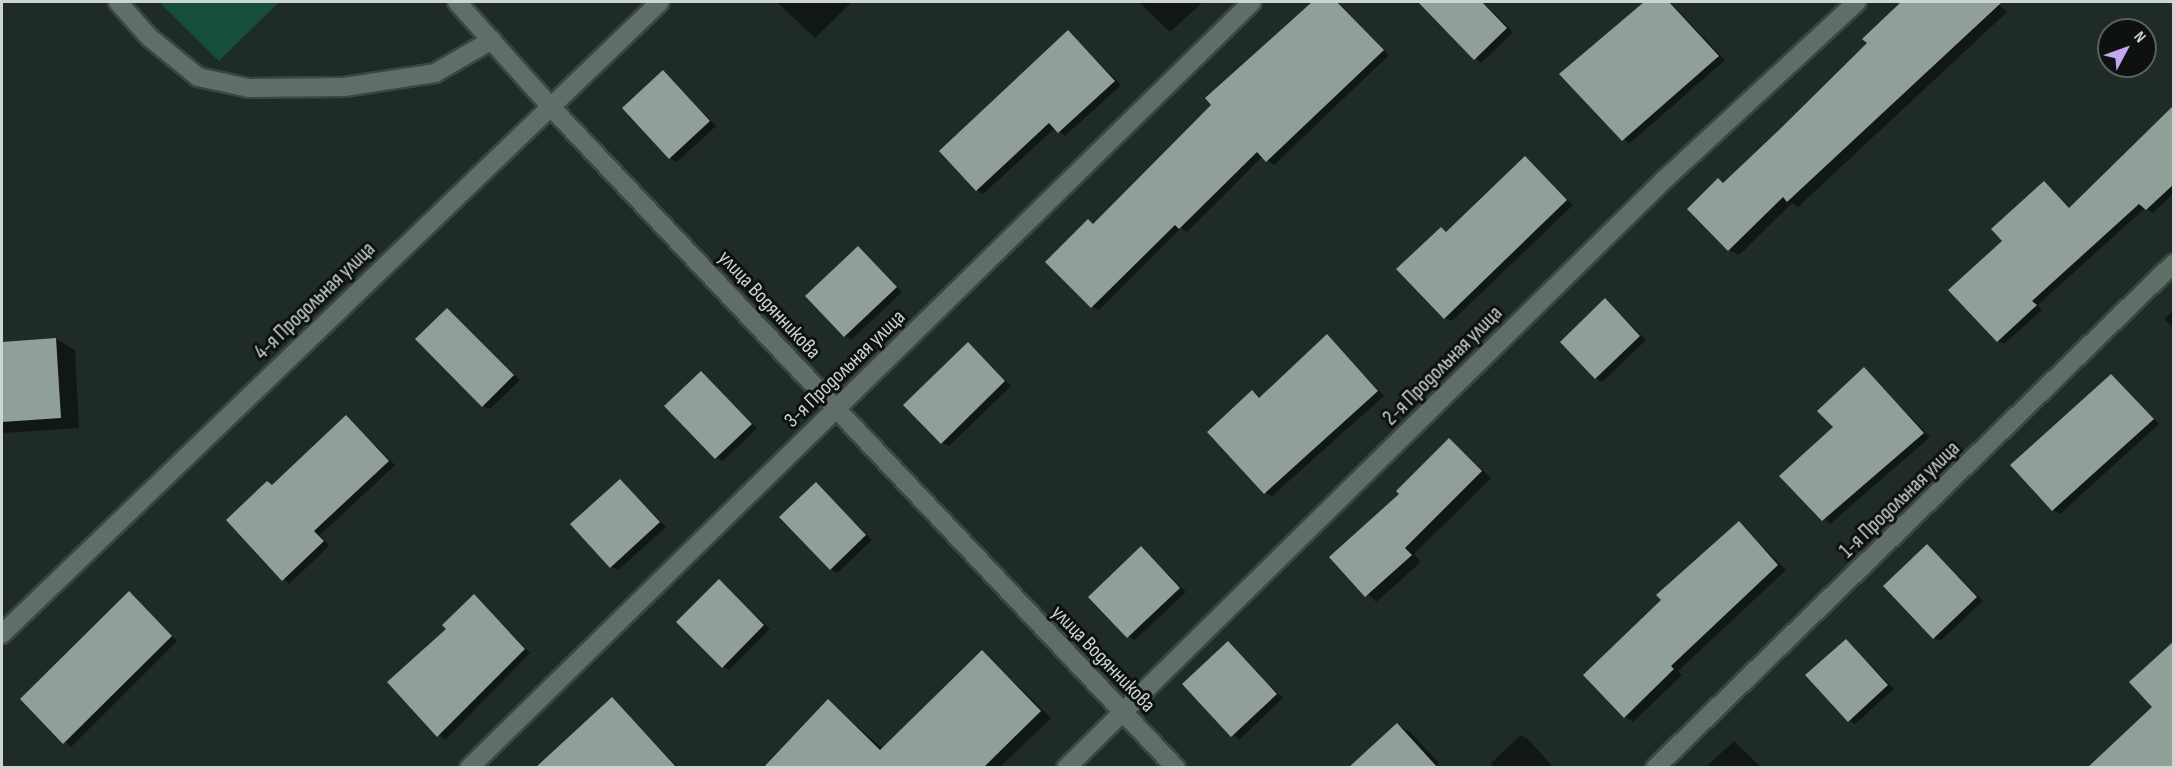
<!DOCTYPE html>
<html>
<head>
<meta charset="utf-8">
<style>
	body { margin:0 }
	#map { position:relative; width:2175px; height:769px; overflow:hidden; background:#1f2b26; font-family:"Sofia Sans Condensed",sans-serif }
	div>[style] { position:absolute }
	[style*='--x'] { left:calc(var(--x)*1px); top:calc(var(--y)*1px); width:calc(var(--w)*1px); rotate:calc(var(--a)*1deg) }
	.green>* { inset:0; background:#154f3c }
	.shadow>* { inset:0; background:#0007 }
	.building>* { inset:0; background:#909f98 }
	.roads { filter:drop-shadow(2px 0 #3b4641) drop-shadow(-2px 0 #3b4641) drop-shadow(0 2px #3b4641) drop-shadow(0 -2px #3b4641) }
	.service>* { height:18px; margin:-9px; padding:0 9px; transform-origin:9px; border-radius:9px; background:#606e68 }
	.minor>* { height:18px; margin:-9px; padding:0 9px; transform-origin:9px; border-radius:9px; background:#606e68 }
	span { translate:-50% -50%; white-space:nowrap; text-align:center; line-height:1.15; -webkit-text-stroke:6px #0d1210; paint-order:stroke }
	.street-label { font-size:21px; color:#cdd5d1 }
	.frame { position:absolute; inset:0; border:3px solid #cdd5d1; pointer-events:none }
	.north { position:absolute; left:2097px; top:18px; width:60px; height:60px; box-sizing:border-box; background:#0d1210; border:2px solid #5a605d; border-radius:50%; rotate:49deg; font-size:16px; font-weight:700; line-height:24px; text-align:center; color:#cdd5d1 }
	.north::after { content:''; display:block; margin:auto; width:21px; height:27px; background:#c3a7f2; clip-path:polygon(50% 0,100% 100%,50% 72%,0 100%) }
</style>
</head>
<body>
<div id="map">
	<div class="green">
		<div style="clip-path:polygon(159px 2px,279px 2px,219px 61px)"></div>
	</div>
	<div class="shadow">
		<div style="clip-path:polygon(777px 2px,852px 2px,815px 38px)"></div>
		<div style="clip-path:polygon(1139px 2px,1203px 2px,1170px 32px)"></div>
		<div style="clip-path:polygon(1314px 2px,1338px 2px,1389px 55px,1274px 165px,1263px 156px,1187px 232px,1181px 228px,1099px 310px,1092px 307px,1088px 221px,1094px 225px,1213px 105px,1207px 98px)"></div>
		<div style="clip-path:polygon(1427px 2px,1483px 2px,1513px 32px,1481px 63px,1423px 5px)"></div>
		<div style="clip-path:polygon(1646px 2px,1670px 2px,1725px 60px,1629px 144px,1561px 74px)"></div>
		<div style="clip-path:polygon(1903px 2px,1996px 2px,2007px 12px,1798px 207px,1792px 203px,1739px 255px,1729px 250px,1718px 180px,1724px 184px,1869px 44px,1864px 39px)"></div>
		<div style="clip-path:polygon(1068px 32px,1121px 85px,1065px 136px,1055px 128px,983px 194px,977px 190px)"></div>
		<div style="clip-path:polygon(663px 72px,716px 126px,677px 162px,670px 158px)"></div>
		<div style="clip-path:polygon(2174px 107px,2174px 193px,2153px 213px,2145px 208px,2038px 305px,2042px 310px,2004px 344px,1998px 341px,2004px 241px,2044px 183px,2070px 208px)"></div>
		<div style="clip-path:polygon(1525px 158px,1573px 205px,1452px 321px,1445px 318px,1441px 229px,1448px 233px)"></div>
		<div style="clip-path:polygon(858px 248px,902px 292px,851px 340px,845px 336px)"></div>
		<div style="clip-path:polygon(1605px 300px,1646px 340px,1602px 382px,1596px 378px)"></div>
		<div style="clip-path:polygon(448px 309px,520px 380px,490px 409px,483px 406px)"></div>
		<div style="clip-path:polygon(2174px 310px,2174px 329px,2164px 319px)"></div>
		<div style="clip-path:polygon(1327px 336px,1384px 396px,1272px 496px,1265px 493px,1252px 392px,1261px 398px)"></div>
		<div style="clip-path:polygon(56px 339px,75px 350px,79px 428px,2px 433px,2px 343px)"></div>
		<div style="clip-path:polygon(968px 344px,1011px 386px,949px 446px,942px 443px)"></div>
		<div style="clip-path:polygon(1864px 369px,1930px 437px,1830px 524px,1782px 476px,1835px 427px)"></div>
		<div style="clip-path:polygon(701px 373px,757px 428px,723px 461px,716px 457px)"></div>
		<div style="clip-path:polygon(2112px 376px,2159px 424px,2060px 514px,2053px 510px)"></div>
		<div style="clip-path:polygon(346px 417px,395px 465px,320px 535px,329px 546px,289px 584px,228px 520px,273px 486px)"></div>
		<div style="clip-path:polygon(1450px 440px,1491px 478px,1414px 554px,1421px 562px,1376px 602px,1332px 557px,1401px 494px)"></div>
		<div style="clip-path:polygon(621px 481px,666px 527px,618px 570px,611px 567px)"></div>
		<div style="clip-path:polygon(816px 484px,872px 540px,837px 573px,831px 569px)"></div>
		<div style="clip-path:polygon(1739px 523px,1786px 570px,1678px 671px,1682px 675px,1633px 722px,1625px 717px)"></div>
		<div style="clip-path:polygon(1927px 546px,1983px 601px,1940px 641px,1934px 638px)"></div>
		<div style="clip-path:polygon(1142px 548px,1186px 592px,1135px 640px,1128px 636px)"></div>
		<div style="clip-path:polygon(719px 581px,770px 629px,729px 670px,723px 666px)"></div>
		<div style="clip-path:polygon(129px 593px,177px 641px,71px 747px,22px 699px)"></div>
		<div style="clip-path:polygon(474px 595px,530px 653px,445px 740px,389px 683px,448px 629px)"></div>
		<div style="clip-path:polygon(1846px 641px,1894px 689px,1855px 724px,1849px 720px)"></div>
		<div style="clip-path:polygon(1228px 643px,1283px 698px,1239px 740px,1184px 684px)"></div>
		<div style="clip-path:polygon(983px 652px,1051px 718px,999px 768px,765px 768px,828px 701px,883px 749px)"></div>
		<div style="clip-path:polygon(612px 699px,679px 768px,539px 768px)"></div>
		<div style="clip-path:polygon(1397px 725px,1410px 732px,1439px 763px,1434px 768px)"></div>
		<div style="clip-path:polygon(1521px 735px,1528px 739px,1554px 768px,1495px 768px,1491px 763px)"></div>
		<div style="clip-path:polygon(1734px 741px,1762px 768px,1705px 768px)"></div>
	</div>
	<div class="building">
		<div style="clip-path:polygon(1312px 2px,1337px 2px,1384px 50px,1266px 162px,1257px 152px,1179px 229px,1175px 225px,1091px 308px,1045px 262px,1088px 219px,1093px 224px,1211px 105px,1205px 98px)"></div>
		<div style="clip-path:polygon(1418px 2px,1482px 2px,1507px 28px,1474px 60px)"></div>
		<div style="clip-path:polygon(1644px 2px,1669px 2px,1719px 56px,1622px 141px,1559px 74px)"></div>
		<div style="clip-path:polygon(1901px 2px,2002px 2px,1787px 202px,1783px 197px,1728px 251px,1687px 209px,1718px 178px,1723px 183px,1779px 130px,1867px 43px,1862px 39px)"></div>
		<div style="clip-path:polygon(1068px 30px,1115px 81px,1058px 133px,1049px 123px,976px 191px,939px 151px)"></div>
		<div style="clip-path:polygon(663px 70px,710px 121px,669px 159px,622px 108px)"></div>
		<div style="clip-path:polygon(2174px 105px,2174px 184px,2146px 210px,2139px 204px,2032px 301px,2037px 305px,1997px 342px,1948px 290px,2002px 241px,1991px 229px,2044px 181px,2069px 208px)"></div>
		<div style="clip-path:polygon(1525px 156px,1567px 200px,1444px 319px,1396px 269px,1441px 227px,1446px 232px)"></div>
		<div style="clip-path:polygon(858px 246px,897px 287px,844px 337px,805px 296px)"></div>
		<div style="clip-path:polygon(1605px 298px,1640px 336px,1595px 379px,1560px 342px)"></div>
		<div style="clip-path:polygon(447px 308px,514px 375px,482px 407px,415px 339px)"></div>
		<div style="clip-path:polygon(1327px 334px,1378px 391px,1264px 494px,1207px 432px,1252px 390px,1259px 398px)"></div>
		<div style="clip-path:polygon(56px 338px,61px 418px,2px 422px,2px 342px)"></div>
		<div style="clip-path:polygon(968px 342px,1005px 381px,941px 444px,903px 405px)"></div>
		<div style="clip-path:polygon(1864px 367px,1924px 433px,1822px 521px,1779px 476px,1833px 427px,1817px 411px)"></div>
		<div style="clip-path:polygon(701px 371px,752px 424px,715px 459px,664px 406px)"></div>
		<div style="clip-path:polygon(2111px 374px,2154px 419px,2052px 511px,2010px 465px)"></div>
		<div style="clip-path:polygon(346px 415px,389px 461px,314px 531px,324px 541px,282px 581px,226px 520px,267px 481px,272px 485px)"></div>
		<div style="clip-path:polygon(1449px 438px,1482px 471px,1405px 548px,1412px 555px,1365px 597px,1329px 557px,1399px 494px,1396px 491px)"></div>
		<div style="clip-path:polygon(620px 479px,660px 522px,610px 568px,570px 524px)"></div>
		<div style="clip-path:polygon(816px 482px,866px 535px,830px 570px,779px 517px)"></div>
		<div style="clip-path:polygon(1739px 521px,1778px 565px,1671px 666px,1674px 669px,1624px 718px,1583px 675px,1661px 600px,1656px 595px)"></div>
		<div style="clip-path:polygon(1927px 544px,1977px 597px,1933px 639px,1883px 586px)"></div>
		<div style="clip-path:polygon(1141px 546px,1180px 588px,1127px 638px,1088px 597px)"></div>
		<div style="clip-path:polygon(719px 579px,764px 625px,722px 668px,676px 622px)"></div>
		<div style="clip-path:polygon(129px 591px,172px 636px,63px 744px,20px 699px)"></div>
		<div style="clip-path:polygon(474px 594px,525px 649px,437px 737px,387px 682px,446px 629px,442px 625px)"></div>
		<div style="clip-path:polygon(1846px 639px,1888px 685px,1848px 722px,1805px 675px)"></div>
		<div style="clip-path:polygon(1228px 641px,1277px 694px,1231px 737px,1182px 684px)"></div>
		<div style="clip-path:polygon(2174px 641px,2174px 768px,2087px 768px,2152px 707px,2129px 682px)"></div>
		<div style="clip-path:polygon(982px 650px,1041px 711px,983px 768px,763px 768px,828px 699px,880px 750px)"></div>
		<div style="clip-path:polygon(612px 697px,677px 768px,535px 768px)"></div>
		<div style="clip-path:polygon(1397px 723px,1438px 768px,1348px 768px)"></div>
	</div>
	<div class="roads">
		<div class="service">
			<div style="--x:118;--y:2;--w:47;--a:48.5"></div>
			<div style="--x:149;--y:37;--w:63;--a:39.2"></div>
			<div style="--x:198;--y:77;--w:52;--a:12.2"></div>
			<div style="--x:249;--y:88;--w:95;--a:-0.6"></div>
			<div style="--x:344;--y:87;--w:92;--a:-8.7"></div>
			<div style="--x:435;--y:73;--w:66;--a:-30.1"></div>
		</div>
		<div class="minor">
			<div style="--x:457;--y:2;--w:140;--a:48.2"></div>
			<div style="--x:550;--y:106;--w:911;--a:46.6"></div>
			<div style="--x:2;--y:634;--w:912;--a:-43.85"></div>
			<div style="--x:469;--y:768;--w:1095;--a:-44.37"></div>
			<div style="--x:1066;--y:768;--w:840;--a:-44.52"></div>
			<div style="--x:1665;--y:179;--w:261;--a:-42.7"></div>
			<div style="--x:1655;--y:768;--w:724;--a:-44.22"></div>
		</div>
	</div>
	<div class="street-label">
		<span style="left:315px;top:301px;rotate:-44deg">4-я Продольная улица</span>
		<span style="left:769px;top:305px;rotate:47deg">улица Водянникова</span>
		<span style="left:1443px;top:366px;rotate:-45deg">2-я Продольная улица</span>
		<span style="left:845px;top:369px;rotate:-44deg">3-я Продольная улица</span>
		<span style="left:1900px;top:500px;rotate:-44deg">1-я Продольная улица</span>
		<span style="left:1103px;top:659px;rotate:46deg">улица Водянникова</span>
	</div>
	<div class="frame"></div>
	<div class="north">N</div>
</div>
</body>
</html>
